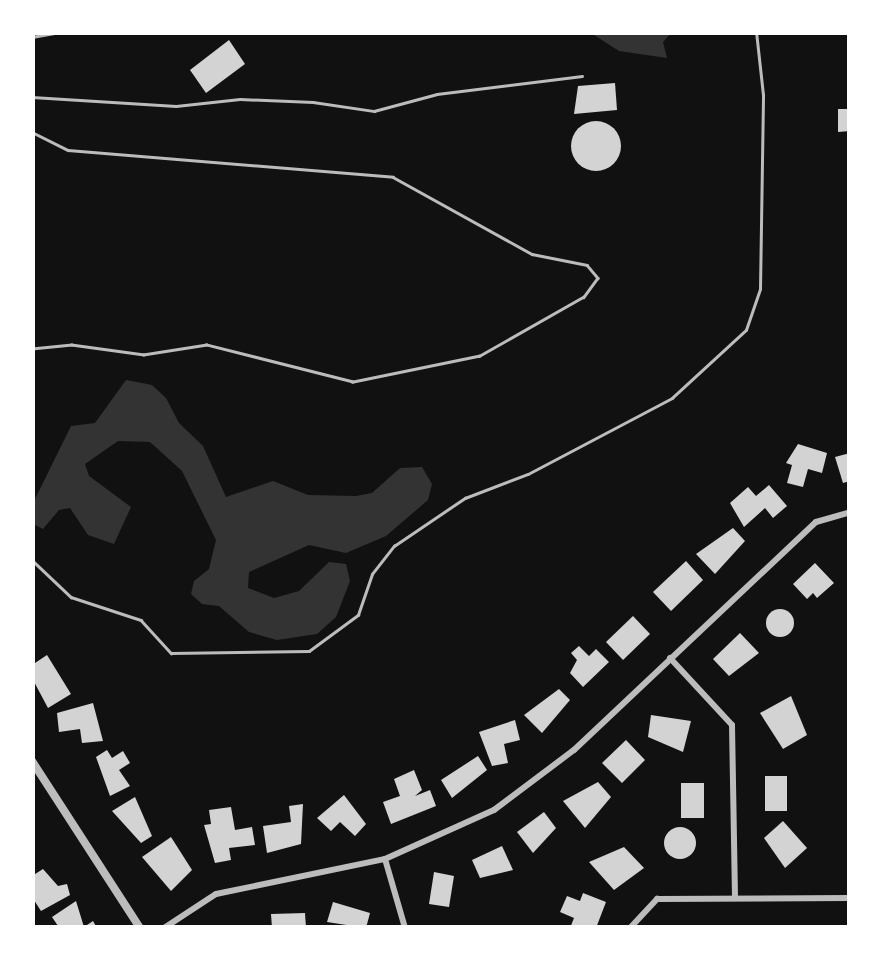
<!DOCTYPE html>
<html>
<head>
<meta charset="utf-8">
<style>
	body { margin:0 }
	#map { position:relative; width:882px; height:960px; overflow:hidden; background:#111; font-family:Ubuntu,sans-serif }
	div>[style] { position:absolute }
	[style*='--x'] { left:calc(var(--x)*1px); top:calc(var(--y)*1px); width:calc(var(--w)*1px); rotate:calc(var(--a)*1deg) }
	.water>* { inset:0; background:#333 }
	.building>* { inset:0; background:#d3d3d3 }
	.round { border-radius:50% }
	.service>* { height:2.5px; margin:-1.25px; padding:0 1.25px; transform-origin:1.25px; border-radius:1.25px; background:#bcbcbc }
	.minor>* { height:6px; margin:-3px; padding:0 3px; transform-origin:3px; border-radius:3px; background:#bcbcbc }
	.tertiary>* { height:8px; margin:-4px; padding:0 4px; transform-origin:4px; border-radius:4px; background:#bcbcbc }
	span { translate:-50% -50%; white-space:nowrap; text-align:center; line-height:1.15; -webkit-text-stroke:8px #fff; paint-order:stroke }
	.frame { position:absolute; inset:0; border:35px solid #fff; pointer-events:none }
</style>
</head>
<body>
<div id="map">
	<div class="water">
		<div style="clip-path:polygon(591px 33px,671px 33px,663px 42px,667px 58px,619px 51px)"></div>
		<div style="clip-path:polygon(126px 380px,152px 385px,166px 398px,179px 423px,203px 446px,226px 497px,273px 481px,308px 495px,356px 496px,372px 493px,400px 468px,422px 467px,432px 484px,428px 500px,386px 536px,346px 553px,309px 545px,249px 572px,248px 588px,274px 598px,299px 591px,329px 562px,346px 564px,350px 581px,336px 617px,317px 634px,277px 640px,249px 632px,219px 606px,202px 604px,191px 594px,194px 581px,209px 569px,216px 540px,182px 471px,150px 442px,118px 441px,85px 464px,89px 476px,131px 507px,114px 544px,88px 535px,70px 508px,59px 510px,43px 529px,33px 524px,34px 501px,71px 426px,95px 423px)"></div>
	</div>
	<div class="building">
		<div style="clip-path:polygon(229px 40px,245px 64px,206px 93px,190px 70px)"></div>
		<div style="clip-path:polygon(615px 83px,617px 110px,574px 114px,578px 86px)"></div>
		<div style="clip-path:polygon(838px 109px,850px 109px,850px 131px,838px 132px)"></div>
		<div class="round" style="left:571px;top:121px;width:50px;height:50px"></div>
		<div style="clip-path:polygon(798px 444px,827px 453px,822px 473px,808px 469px,803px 487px,787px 483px,792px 465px,786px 463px)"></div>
		<div style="clip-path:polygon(850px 453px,850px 481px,843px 483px,835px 457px)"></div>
		<div style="clip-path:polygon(769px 485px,787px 506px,773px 518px,765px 508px,744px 527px,730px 503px,748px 487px,756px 496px)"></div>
		<div style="clip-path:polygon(733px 528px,745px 541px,715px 574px,696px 554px)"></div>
		<div style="clip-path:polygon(686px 561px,703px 580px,671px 611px,653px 592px)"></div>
		<div style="clip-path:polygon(815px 563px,834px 583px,817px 598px,813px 593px,807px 599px,793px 584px)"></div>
		<div class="round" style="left:766px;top:609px;width:28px;height:28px"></div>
		<div style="clip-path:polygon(633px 616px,650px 634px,623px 660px,606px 642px)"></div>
		<div style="clip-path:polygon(740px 633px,759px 653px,729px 676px,713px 659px)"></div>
		<div style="clip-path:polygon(579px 646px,589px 656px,596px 649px,609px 662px,583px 687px,570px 673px,577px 660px,571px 653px)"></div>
		<div style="clip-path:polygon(47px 655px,71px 694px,48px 708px,32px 678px,32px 665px)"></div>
		<div style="clip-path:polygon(559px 689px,570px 700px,542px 733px,524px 715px)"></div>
		<div style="clip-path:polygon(791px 696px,807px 735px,783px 749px,760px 713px)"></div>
		<div style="clip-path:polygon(93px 703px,103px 741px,82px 743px,80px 729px,59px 732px,57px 713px)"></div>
		<div style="clip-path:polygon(651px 715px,691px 721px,683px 752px,648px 737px)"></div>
		<div style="clip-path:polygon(515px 720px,520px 740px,504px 744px,508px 763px,492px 766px,479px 732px)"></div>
		<div style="clip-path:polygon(626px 740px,645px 760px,622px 783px,602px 763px)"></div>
		<div style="clip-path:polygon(107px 750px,112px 758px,123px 751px,130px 763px,119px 770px,130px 786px,110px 796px,96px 757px)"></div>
		<div style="clip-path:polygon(478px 756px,487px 770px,452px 798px,441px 780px)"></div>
		<div style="clip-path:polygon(414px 770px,422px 790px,415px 796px,430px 790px,436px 806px,391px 824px,383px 802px,400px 796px,394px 779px)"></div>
		<div style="clip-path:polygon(765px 776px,787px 776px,787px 811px,765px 811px)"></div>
		<div style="clip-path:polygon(598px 782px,611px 797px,585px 828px,563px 801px)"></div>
		<div style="clip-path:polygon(681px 783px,704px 783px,704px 818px,681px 818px)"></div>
		<div style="clip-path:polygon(344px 795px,366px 824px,355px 836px,340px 822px,331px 831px,317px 818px)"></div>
		<div style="clip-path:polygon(135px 797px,152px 836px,141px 843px,112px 811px)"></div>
		<div style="clip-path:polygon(303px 804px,301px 844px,267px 853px,263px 826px,291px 822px,289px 806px)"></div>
		<div style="clip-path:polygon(231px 807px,235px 830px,252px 827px,255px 845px,229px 848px,231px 860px,215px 863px,204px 825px,211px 824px,209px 810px)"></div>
		<div style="clip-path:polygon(544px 812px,556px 828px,533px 853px,517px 832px)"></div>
		<div style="clip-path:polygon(783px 821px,807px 848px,785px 868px,764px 838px)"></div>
		<div class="round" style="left:664px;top:827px;width:32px;height:32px"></div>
		<div style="clip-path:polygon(171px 837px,192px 870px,171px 891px,142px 857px)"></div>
		<div style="clip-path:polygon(502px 846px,513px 870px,480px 878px,472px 860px)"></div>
		<div style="clip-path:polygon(624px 847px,644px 868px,614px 890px,589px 862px)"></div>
		<div style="clip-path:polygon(43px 869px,58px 886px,67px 884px,70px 895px,41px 911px,32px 897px,32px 876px)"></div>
		<div style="clip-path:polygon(434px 872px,454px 876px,449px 907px,429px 904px)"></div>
		<div style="clip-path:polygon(583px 893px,606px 902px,596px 928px,570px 928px,574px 918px,560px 912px,567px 896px,580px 901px)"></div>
		<div style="clip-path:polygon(76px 901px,84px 927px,93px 921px,97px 928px,58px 926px,52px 917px)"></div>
		<div style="clip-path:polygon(333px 902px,370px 913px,366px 928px,327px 922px)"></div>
		<div style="clip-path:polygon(305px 913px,306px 928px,272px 928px,271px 914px)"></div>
	</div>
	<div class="service">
		<div style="--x:32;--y:37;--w:28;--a:-10"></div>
		<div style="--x:32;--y:97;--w:144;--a:3.6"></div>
		<div style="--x:176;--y:106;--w:64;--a:-6.2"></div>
		<div style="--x:240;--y:99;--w:73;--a:2.4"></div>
		<div style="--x:313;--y:102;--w:62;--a:8.4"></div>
		<div style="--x:374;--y:111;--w:65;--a:-15.1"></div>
		<div style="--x:437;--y:94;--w:146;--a:-7.1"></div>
		<div style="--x:32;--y:132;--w:40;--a:26.6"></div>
		<div style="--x:68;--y:150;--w:326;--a:4.7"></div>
		<div style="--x:393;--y:177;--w:159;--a:29"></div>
		<div style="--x:532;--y:254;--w:56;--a:11.3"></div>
		<div style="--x:587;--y:265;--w:17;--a:50"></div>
		<div style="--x:598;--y:278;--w:24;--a:126"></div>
		<div style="--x:584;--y:297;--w:120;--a:150.4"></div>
		<div style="--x:480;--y:356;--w:130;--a:168.4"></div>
		<div style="--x:353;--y:382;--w:151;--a:-165.8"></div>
		<div style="--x:207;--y:345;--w:64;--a:171"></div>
		<div style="--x:144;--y:355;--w:73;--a:-172.1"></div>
		<div style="--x:72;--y:345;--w:40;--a:174.3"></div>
		<div style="--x:32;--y:560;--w:54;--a:43.5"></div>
		<div style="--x:71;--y:597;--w:74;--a:18.2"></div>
		<div style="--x:141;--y:620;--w:45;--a:47.7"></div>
		<div style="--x:171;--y:653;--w:138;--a:-0.8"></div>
		<div style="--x:309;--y:651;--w:61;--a:-36.3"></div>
		<div style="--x:358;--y:615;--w:43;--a:-71.1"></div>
		<div style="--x:372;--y:574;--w:36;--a:-52"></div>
		<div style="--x:394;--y:546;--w:86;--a:-34.1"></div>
		<div style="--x:465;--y:498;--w:67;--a:-20.9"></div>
		<div style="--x:528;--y:474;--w:163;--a:-27.8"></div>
		<div style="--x:672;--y:398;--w:100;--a:-42.6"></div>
		<div style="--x:746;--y:330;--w:43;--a:-71.1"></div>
		<div style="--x:760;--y:289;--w:194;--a:-89.1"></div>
		<div style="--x:763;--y:95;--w:63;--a:-96.3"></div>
	</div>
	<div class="minor">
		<div style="--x:670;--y:658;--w:91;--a:47.2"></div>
		<div style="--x:732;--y:725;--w:171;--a:89"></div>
		<div style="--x:385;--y:859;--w:72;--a:73.8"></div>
		<div style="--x:164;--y:928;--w:62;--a:-33.2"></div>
		<div style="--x:216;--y:894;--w:173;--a:-11.7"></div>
		<div style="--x:385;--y:859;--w:120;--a:-24.2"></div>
		<div style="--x:494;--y:810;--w:100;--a:-36.9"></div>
		<div style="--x:574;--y:750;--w:332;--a:-43.3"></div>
		<div style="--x:816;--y:522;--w:35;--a:-16"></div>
		<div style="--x:630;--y:928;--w:40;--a:-47"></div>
		<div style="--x:657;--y:899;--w:193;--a:-0.3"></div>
	</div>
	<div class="tertiary">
		<div style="--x:32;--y:761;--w:199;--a:57.1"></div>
	</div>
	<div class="frame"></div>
</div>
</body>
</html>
